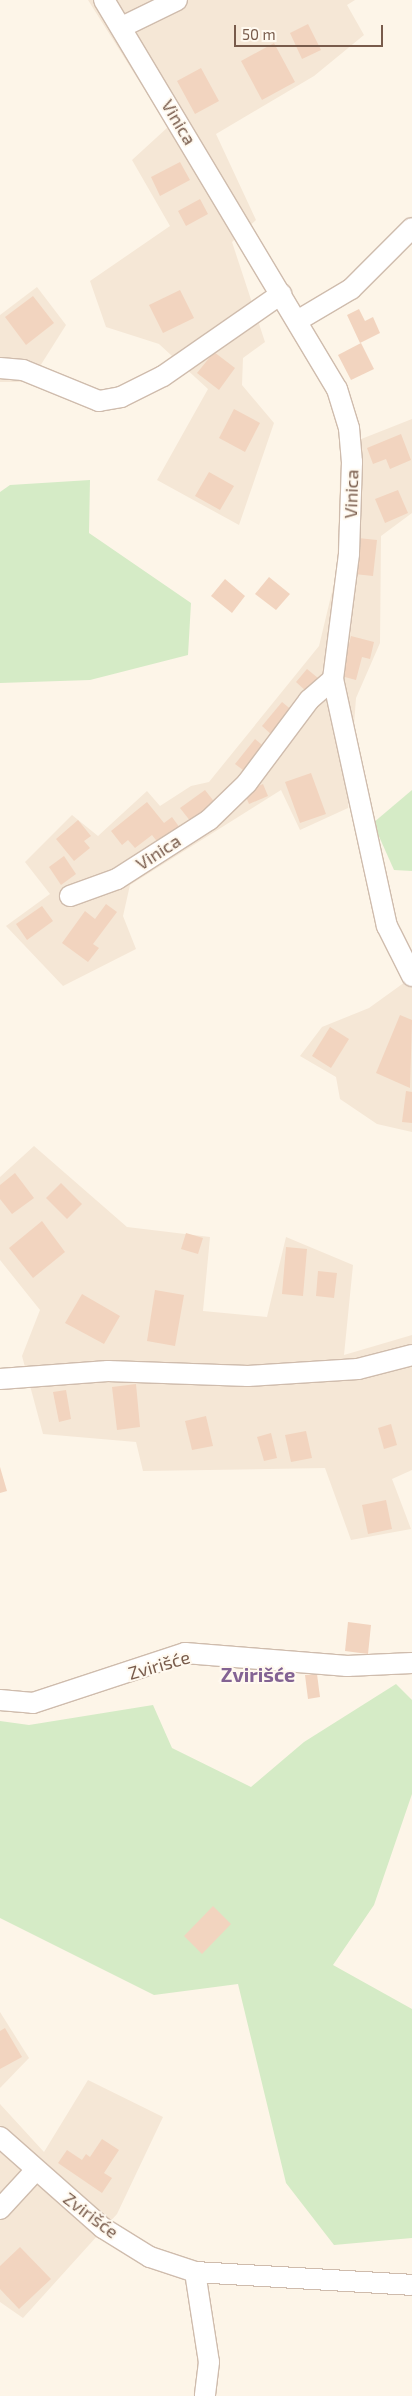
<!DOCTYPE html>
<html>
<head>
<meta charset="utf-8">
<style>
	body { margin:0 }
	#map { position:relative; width:412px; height:2396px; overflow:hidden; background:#fdf5e8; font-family:"Exo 2",sans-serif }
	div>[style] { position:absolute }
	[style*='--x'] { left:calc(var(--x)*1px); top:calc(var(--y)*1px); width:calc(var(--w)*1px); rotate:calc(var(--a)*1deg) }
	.residential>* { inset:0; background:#f5e7d6 }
	.green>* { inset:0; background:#d5ebc6 }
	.building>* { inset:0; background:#f2d4bf }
	.roads { filter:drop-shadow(1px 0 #cfbcad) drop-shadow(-1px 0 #cfbcad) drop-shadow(0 1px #cfbcad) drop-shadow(0 -1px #cfbcad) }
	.street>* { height:20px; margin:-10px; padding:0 10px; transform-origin:10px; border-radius:10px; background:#fff }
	span { translate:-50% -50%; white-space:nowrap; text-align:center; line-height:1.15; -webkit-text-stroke:4px #fff9ef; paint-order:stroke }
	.street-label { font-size:18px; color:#785b4b }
	.quarter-label { font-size:20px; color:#836393; font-weight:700 }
	.scale { position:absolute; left:234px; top:25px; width:149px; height:22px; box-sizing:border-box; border:2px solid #785b4b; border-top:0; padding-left:6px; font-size:15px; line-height:18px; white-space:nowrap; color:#785b4b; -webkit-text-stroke:4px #fff9ef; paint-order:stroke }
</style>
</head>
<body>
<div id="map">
	<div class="residential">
		<div style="clip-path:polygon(88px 0,355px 0,347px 5px,364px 35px,314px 76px,216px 134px,256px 220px,232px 242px,265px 342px,243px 358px,242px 385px,274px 423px,239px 525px,157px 480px,208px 389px,159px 344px,106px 327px,90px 281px,170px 226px,132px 160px,168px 127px)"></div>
		<div style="clip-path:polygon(37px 287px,66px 325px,30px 382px,0 382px,0 315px)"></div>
		<div style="clip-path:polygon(412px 419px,412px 513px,381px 536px,380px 643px,356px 698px,348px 808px,300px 830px,281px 790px,130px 885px,123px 916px,136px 949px,63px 986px,6px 926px,50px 894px,25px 862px,72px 815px,98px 836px,147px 791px,160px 806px,191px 786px,209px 782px,319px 646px,337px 571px,341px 447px)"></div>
		<div style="clip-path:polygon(412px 977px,412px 1132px,377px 1124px,340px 1099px,336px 1077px,300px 1056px,322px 1027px,369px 1008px)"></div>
		<div style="clip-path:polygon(34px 1146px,127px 1227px,210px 1237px,203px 1311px,267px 1317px,286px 1237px,353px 1265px,344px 1355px,412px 1335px,412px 1470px,392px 1479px,411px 1529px,351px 1540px,325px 1468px,143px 1471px,136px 1442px,43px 1434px,22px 1356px,40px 1310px,0 1260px,0 1177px)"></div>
		<div style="clip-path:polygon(0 2012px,29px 2058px,0 2088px)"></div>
		<div style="clip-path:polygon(88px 2080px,163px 2117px,117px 2214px,23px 2318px,0 2302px,0 2104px,44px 2152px)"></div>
	</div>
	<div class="green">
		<div style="clip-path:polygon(90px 480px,89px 533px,191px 603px,188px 655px,90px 680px,0 683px,0 492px,10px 485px)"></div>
		<div style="clip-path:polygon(412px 790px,412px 871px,394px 870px,373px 823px)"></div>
		<div style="clip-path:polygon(396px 1684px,412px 1700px,412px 1794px,374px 1905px,333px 1965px,412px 2009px,412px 2238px,334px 2245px,286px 2183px,238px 1984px,154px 1995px,0 1918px,0 1721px,29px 1725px,153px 1705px,172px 1748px,251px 1787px,304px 1742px)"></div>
	</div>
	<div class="building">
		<div style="clip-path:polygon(308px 24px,321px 50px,302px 59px,290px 33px)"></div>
		<div style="clip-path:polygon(274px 43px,295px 82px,262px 100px,241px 61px)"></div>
		<div style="clip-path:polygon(201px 68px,219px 101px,195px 114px,177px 81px)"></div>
		<div style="clip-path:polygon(180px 162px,190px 180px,160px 196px,151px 177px)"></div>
		<div style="clip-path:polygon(200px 199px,208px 214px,186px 226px,178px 211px)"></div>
		<div style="clip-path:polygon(180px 290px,194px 318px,163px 333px,149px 305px)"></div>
		<div style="clip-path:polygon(33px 296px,54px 323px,26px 345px,5px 317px)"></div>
		<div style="clip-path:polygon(359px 309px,365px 321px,373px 317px,380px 333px,360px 343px,347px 315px)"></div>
		<div style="clip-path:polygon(361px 343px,374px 369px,351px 380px,338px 355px)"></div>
		<div style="clip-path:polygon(214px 352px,235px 368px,219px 390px,197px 373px)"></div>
		<div style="clip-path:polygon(234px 409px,260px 423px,245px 452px,219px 438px)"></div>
		<div style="clip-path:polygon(401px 434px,411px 460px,390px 469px,386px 459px,373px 464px,367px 448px)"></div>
		<div style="clip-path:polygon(209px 472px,234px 486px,220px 510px,195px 496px)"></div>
		<div style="clip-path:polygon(398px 490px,408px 513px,385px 523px,375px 499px)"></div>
		<div style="clip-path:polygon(358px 538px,377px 540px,373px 576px,354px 574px)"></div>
		<div style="clip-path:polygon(269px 577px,290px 594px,276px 610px,255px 594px)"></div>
		<div style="clip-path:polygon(225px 579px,245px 596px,232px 613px,211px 596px)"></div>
		<div style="clip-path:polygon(351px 636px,374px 642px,370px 659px,362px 657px,356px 680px,341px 676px)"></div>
		<div style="clip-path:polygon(307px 669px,318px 678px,307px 692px,296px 682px)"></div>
		<div style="clip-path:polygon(282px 702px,293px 711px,273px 736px,262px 726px)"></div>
		<div style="clip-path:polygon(255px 739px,267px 749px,247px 773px,235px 764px)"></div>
		<div style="clip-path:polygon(311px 773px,326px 814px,300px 823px,285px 782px)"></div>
		<div style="clip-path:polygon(263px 784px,268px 796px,249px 804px,244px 792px)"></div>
		<div style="clip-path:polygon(205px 790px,216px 804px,191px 822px,180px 808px)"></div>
		<div style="clip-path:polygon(147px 802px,164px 823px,172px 817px,180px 828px,159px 844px,152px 835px,135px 848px,128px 840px,122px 845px,111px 831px)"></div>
		<div style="clip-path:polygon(78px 820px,91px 836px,84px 841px,90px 848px,74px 861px,56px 839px)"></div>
		<div style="clip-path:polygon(64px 856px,76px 874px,61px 885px,49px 867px)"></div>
		<div style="clip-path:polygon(106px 904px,117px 912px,93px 944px,99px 948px,88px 962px,62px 943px,85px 911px,95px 919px)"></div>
		<div style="clip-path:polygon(42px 906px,53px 921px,27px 940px,16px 924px)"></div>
		<div style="clip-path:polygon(400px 1015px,412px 1020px,410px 1088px,376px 1073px)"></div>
		<div style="clip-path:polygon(330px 1027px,349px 1039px,331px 1068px,312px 1056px)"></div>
		<div style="clip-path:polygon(406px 1091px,412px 1092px,412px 1123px,402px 1122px)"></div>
		<div style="clip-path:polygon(15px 1173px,34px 1198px,12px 1214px,0 1199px,0 1185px)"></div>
		<div style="clip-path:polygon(61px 1183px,82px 1204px,67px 1219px,46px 1198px)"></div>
		<div style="clip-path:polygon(42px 1221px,65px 1252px,33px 1278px,9px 1248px)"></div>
		<div style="clip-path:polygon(186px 1233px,203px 1238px,198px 1254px,181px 1249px)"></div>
		<div style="clip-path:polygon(286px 1247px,307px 1249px,303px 1296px,282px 1294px)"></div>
		<div style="clip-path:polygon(318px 1271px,337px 1273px,334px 1298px,316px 1296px)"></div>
		<div style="clip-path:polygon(155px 1290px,184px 1295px,175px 1346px,147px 1341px)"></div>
		<div style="clip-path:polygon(82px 1294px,120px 1316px,104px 1344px,65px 1323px)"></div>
		<div style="clip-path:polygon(136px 1384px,140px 1427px,117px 1430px,112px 1387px)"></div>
		<div style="clip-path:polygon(66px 1390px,71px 1419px,59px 1422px,53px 1392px)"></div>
		<div style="clip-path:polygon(206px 1416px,213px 1446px,192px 1450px,185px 1421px)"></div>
		<div style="clip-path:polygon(391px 1424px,397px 1445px,384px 1449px,378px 1428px)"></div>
		<div style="clip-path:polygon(306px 1431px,312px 1458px,291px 1462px,285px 1435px)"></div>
		<div style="clip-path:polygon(271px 1433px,277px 1458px,264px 1461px,257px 1437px)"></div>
		<div style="clip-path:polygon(0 1467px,7px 1491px,0 1493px)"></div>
		<div style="clip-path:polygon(386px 1500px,392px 1529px,368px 1534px,362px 1505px)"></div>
		<div style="clip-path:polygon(348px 1622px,371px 1625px,368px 1654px,345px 1651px)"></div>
		<div style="clip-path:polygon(317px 1674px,320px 1697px,308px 1699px,305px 1675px)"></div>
		<div style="clip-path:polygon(213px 1906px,231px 1924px,202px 1954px,184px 1936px)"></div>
		<div style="clip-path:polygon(5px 2028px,22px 2057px,0 2069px,0 2031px)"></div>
		<div style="clip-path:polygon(102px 2139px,119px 2150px,104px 2173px,112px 2178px,102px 2193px,58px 2163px,67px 2150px,82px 2160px,86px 2154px,90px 2157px)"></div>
		<div style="clip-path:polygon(20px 2247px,51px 2279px,19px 2309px,0 2289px,0 2266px)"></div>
	</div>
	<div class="roads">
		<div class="street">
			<div style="--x:104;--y:0;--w:453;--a:59.1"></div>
			<div style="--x:337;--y:389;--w:41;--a:72.9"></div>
			<div style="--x:349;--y:428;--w:34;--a:85"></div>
			<div style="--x:352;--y:462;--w:92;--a:91.9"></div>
			<div style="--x:349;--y:554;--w:126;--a:97.3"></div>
			<div style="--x:333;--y:679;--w:253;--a:77.7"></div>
			<div style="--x:387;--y:926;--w:56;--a:63.4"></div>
			<div style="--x:122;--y:27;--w:61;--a:-26.1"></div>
			<div style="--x:297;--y:321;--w:63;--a:-30.7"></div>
			<div style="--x:351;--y:289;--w:86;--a:-45"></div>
			<div style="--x:0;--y:368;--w:23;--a:5"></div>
			<div style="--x:23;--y:370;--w:82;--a:22.2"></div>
			<div style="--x:99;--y:401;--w:22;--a:-10"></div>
			<div style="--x:121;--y:397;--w:47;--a:-26.6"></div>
			<div style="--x:163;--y:376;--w:144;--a:-34.8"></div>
			<div style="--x:70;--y:896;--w:50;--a:-19.9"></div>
			<div style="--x:117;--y:879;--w:109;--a:-32.7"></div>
			<div style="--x:209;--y:820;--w:53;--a:-44.2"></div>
			<div style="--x:247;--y:783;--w:104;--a:-53.2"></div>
			<div style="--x:309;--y:700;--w:32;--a:-41"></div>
			<div style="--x:0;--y:1379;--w:108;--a:-4.2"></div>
			<div style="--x:108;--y:1371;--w:140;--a:2"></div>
			<div style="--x:248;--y:1376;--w:110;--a:-3.6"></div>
			<div style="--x:358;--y:1369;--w:56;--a:-14.5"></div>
			<div style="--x:0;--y:1700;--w:33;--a:5"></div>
			<div style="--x:33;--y:1703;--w:160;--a:-18.2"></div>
			<div style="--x:185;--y:1653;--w:163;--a:4.6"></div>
			<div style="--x:347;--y:1666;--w:65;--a:-2.6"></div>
			<div style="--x:0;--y:2137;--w:137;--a:41.5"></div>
			<div style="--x:103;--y:2228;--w:55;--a:31.7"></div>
			<div style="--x:150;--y:2257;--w:47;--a:18.4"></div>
			<div style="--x:195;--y:2272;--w:217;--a:3.4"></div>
			<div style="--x:0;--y:2209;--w:52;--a:-47.4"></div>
			<div style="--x:195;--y:2272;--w:91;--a:81.2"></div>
			<div style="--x:209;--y:2362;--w:34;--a:97"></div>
		</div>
	</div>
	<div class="street-label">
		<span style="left:179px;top:122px;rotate:59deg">Vinica</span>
		<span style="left:351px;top:494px;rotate:-88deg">Vinica</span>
		<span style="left:158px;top:852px;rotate:-33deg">Vinica</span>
		<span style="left:159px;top:1665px;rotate:-16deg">Zvirišće</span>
		<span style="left:91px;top:2215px;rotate:37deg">Zvirišće</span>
	</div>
	<div class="quarter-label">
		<span style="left:258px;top:1674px">Zvirišće</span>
	</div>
	<div class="scale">50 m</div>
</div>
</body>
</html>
